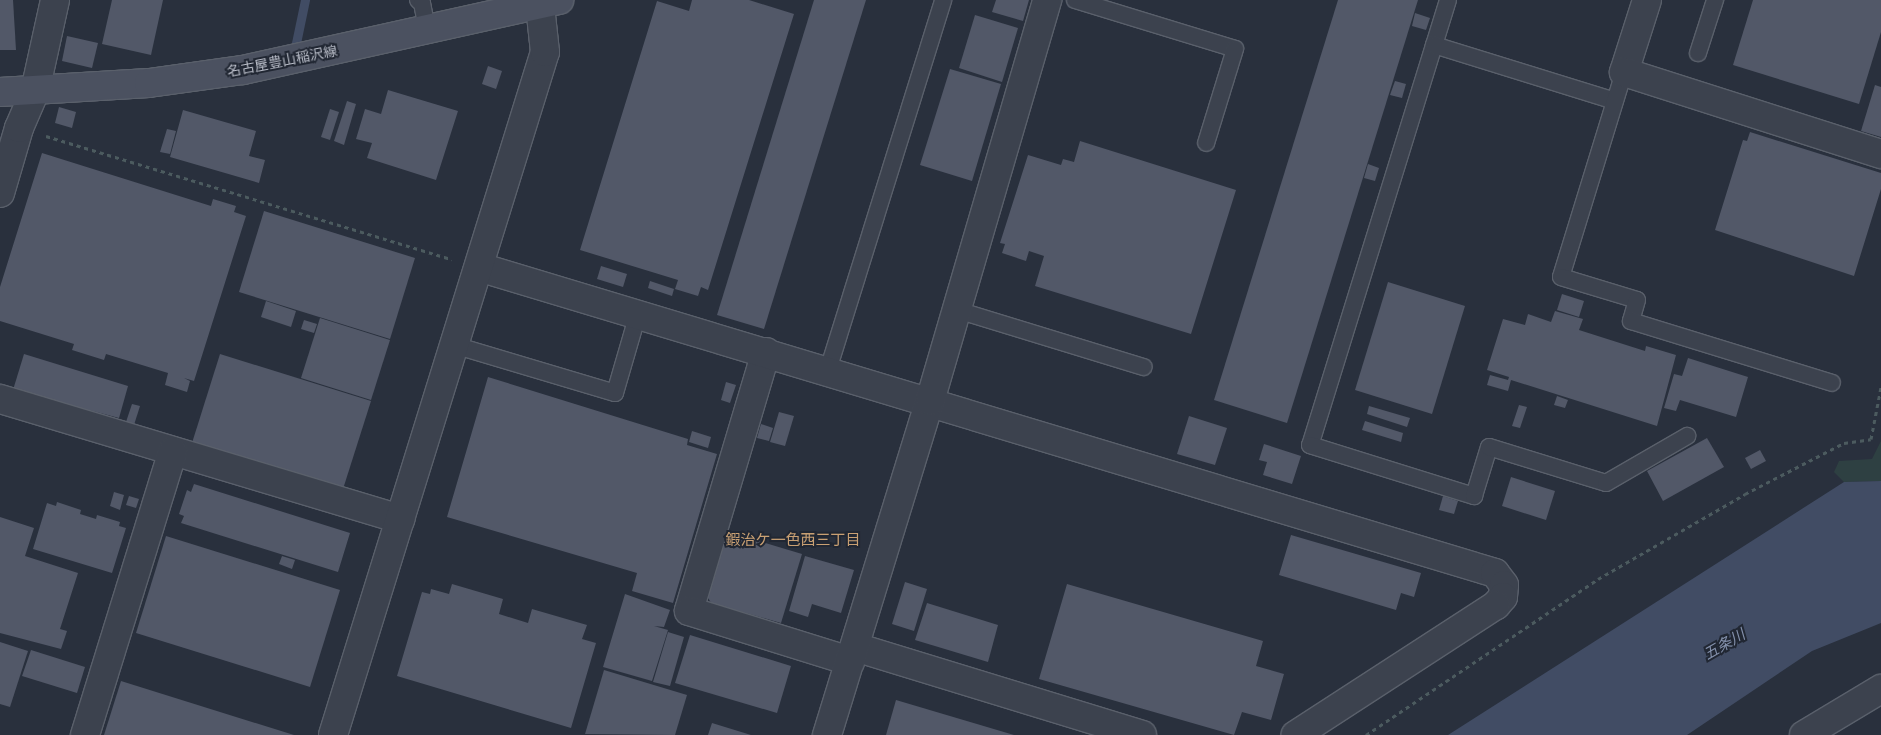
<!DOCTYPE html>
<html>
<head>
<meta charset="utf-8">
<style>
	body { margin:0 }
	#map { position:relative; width:1881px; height:735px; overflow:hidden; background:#29303d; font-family:"Archivo Narrow","Noto Sans JP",sans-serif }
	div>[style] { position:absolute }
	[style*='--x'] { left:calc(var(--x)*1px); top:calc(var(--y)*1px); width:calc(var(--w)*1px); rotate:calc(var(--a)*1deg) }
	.green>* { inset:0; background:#2e4042 }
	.water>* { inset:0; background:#414c64 }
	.stream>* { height:9px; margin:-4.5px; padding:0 4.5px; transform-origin:4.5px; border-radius:4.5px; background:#414c64 }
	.building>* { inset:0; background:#525868 }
	.path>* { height:3px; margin-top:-1.5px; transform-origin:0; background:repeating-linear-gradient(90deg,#4c5b5f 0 4px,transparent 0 8px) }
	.roads { filter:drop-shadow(1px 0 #5a606b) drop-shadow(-1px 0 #5a606b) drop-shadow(0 1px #5a606b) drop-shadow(0 -1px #5a606b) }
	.service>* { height:16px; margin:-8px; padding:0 8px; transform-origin:8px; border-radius:8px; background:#3c424e }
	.minor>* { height:28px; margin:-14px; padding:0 14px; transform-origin:14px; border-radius:14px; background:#3c424e }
	.tertiary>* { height:28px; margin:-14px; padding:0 14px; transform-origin:14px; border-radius:14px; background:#3c424e }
	.secondary>* { height:28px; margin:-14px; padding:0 14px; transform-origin:14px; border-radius:14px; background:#4b5160 }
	span { translate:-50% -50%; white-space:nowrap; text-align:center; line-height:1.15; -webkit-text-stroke:4px #212733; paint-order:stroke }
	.street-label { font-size:14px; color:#b9bdc8 }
	.neighbourhood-label { font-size:15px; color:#c9a073 }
	.water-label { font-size:15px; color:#8491ac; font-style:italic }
</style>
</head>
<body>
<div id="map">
	<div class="green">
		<div style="clip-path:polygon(1881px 441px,1881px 481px,1844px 482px,1834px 472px,1839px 461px,1872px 459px)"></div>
	</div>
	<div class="water">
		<div style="clip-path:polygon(1881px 481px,1881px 623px,1812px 651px,1687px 735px,1448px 735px,1844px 482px)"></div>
	</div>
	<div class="stream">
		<div style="--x:296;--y:43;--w:44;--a:-78.2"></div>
	</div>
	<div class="building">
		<div style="clip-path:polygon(0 0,13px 0,16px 50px,0 50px)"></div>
		<div style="clip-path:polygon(112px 0,163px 0,151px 55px,102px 44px)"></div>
		<div style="clip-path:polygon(692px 0,749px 0,794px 14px,708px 290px,701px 287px,698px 296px,675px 289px,678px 280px,580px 250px,657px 1px,689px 11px)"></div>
		<div style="clip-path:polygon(814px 0,866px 0,764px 329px,717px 315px)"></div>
		<div style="clip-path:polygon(996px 0,1029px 0,1023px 21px,992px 12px)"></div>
		<div style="clip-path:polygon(1338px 0,1418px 0,1287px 423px,1214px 400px)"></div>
		<div style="clip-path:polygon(1753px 0,1881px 0,1881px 32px,1859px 104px,1733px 65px)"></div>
		<div style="clip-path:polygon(1415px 13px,1430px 18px,1426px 30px,1412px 26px)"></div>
		<div style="clip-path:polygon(975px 15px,1018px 28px,1002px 82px,959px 68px)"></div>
		<div style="clip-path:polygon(67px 36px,98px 43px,92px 68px,62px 61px)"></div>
		<div style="clip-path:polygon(488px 66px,502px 71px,496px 89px,482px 84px)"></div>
		<div style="clip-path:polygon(950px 69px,1001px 84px,972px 181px,920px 165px)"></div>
		<div style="clip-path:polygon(1395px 81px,1406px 84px,1402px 98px,1390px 95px)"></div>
		<div style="clip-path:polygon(1875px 85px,1881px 87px,1881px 137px,1861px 131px)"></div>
		<div style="clip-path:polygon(388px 90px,458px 111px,436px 180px,367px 158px,372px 143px,356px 139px,365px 109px,381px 114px)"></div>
		<div style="clip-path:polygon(347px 101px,356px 104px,344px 145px,334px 141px)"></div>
		<div style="clip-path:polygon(59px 107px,76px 112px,72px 128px,55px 123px)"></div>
		<div style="clip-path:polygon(330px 109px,339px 112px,330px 140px,321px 137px)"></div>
		<div style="clip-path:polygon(183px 110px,256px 131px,249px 156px,265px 160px,259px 183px,170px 157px)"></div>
		<div style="clip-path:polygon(167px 129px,176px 131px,170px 154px,160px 152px)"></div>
		<div style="clip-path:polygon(1750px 132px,1881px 173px,1881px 189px,1854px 276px,1715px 230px,1743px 140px,1747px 141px)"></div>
		<div style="clip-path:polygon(1080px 141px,1236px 190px,1191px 334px,1035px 286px,1044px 256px,1029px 251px,1026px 261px,1002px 253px,1005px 244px,1000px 243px,1028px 155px,1061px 165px,1063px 159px,1074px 162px)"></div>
		<div style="clip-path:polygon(42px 153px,211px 206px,213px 199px,236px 206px,234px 212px,246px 216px,194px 381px,184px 378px,190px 381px,187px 392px,165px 385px,168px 373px,106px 354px,104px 360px,72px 350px,74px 344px,0 321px,0 287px)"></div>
		<div style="clip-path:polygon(1368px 164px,1379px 168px,1375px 181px,1364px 178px)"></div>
		<div style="clip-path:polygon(264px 211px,415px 258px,390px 339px,239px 292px)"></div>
		<div style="clip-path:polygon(601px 266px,627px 274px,623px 287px,597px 279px)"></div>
		<div style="clip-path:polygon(650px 281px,674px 289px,672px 296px,648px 288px)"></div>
		<div style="clip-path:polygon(1388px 282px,1465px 306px,1432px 414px,1355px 390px)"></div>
		<div style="clip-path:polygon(1562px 294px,1584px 301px,1579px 317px,1557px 310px)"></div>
		<div style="clip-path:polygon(266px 301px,296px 311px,291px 327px,261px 317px)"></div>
		<div style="clip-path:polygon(1555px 311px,1583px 319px,1579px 330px,1645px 351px,1646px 346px,1676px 355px,1657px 426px,1511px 380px,1508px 391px,1487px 385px,1490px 375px,1508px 380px,1509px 377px,1487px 370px,1503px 319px,1525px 325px,1528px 314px,1551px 322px)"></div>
		<div style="clip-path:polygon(320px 318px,390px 340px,371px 400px,301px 378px)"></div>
		<div style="clip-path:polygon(304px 320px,317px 324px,314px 333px,301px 329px)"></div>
		<div style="clip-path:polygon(24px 354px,128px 386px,119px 418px,13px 390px)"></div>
		<div style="clip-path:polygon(220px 354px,371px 401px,343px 489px,192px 443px)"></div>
		<div style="clip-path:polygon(1688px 358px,1748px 377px,1736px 417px,1680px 400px,1676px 411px,1664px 408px,1674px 374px,1682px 376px)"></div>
		<div style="clip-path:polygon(488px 377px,688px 439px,687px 445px,717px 454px,673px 603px,632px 591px,637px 573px,447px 517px)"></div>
		<div style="clip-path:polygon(726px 382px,736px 385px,730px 403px,721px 400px)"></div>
		<div style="clip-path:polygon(1557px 396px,1568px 400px,1565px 408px,1554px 405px)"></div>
		<div style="clip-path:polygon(132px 404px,140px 406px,134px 425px,126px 422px)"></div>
		<div style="clip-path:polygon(1519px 405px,1527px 407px,1520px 428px,1512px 426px)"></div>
		<div style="clip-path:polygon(1369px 406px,1410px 418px,1407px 427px,1367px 414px)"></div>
		<div style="clip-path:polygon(779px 412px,794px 416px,785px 446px,770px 442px)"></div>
		<div style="clip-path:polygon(1189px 416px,1227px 428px,1215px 465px,1177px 454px)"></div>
		<div style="clip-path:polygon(1365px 421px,1403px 433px,1401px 442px,1362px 430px)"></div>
		<div style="clip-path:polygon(761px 424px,773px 428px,769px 441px,757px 438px)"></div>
		<div style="clip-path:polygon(692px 431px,711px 437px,708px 448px,689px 442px)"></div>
		<div style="clip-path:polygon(1707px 438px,1724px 467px,1663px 501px,1647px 471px)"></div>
		<div style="clip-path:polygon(1264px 444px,1301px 456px,1292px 484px,1263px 475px,1267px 462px,1259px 460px)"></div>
		<div style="clip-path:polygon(1760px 450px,1766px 461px,1751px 469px,1745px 458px)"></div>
		<div style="clip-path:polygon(1511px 477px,1555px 491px,1546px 520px,1502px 506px)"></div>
		<div style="clip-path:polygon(194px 484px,350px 533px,338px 572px,181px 523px,184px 516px,179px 514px,187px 490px,191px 492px)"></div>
		<div style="clip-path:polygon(114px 492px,124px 495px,120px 510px,110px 506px)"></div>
		<div style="clip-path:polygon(129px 496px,139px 499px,136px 508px,126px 505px)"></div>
		<div style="clip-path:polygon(1443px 496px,1458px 501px,1454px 514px,1439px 510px)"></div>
		<div style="clip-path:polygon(57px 502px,81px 510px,80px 514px,96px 519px,97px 515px,120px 522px,119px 526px,126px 528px,112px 573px,33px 549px,47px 503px,56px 506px)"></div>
		<div style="clip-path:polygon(0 517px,34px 528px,25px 556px,78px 573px,60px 629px,67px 631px,61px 649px,0 633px)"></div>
		<div style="clip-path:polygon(725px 531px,802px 554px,781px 623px,711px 603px,706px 594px)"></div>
		<div style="clip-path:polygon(1291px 535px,1421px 573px,1414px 597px,1401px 593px,1396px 610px,1279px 575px)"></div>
		<div style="clip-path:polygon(166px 536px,340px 590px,310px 687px,136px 633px)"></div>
		<div style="clip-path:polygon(282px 556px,295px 560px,292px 569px,279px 564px)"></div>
		<div style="clip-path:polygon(805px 556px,854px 570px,841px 613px,812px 604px,808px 617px,789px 611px)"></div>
		<div style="clip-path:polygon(905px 582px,927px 589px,914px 631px,892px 624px)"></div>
		<div style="clip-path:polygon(452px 584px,503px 599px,499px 614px,528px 623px,532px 609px,587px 625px,582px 639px,596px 643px,571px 728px,397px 676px,422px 592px,430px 594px,431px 589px,449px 594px)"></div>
		<div style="clip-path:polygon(1067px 584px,1263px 641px,1256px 666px,1284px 674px,1271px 720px,1242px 712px,1234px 735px,1039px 679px)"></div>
		<div style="clip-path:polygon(625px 594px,670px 610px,664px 627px,654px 626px,668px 630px,652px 681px,603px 667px)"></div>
		<div style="clip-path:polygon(927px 603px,998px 625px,988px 662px,915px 640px)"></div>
		<div style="clip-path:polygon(668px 632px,684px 637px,670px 686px,653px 682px)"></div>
		<div style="clip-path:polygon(690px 635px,791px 666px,777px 713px,675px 683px)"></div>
		<div style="clip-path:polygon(0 642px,28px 651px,10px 707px,0 704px)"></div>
		<div style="clip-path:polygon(31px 650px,85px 667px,77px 693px,22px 676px)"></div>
		<div style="clip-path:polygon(604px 670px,687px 695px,675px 735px,585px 734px)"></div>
		<div style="clip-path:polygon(121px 681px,294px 735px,104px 735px)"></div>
		<div style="clip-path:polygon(896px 700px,1014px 735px,886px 735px)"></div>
		<div style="clip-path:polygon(712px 723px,751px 735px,708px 735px)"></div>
	</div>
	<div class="path">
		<div style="--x:46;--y:136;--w:424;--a:16.9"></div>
		<div style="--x:1366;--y:735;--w:280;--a:-33.9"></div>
		<div style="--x:1598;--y:579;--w:170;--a:-30"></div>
		<div style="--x:1745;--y:494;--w:111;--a:-27.3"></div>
		<div style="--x:1844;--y:443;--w:27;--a:-8"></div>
		<div style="--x:1871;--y:439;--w:53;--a:-79.1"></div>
	</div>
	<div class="roads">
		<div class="service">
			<div style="--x:418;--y:0;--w:5;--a:37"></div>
			<div style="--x:422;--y:3;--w:25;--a:79"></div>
			<div style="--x:1075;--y:0;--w:167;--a:17"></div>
			<div style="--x:1235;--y:49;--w:98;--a:107.1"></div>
			<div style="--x:1448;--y:0;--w:466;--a:107.2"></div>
			<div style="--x:1310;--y:445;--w:172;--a:17.3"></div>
			<div style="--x:1474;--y:496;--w:51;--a:-73"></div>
			<div style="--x:1489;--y:447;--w:122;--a:17.1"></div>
			<div style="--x:1606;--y:483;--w:94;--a:-30.1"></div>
			<div style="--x:1434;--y:45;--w:189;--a:17.2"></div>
			<div style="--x:1698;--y:53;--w:56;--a:-72.2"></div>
			<div style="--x:1624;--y:72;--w:214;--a:107.1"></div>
			<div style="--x:1561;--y:277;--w:79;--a:16.8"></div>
			<div style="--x:1637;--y:300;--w:22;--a:106"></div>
			<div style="--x:1631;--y:321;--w:210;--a:17.1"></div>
			<div style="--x:957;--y:310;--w:195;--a:17"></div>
			<div style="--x:454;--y:345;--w:168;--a:16.6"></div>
			<div style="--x:615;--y:393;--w:82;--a:-73.8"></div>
			<div style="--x:828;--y:370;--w:387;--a:-72.7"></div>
		</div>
		<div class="minor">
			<div style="--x:1647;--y:0;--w:76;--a:107.7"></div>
			<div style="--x:1624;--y:72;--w:270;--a:17.7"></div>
			<div style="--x:0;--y:193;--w:68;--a:-73.7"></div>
			<div style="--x:19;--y:128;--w:40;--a:-66.6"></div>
			<div style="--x:35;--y:91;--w:93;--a:-77.6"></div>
			<div style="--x:766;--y:352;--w:270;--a:106.6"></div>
			<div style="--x:689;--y:611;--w:169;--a:17.3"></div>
			<div style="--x:0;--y:399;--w:418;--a:16.7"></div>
			<div style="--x:85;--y:735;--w:297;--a:-72.8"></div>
			<div style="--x:1804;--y:735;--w:90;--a:-30.9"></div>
		</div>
		<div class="tertiary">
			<div style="--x:479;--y:267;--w:1061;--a:16.76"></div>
			<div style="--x:1495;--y:573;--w:15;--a:53"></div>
			<div style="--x:1504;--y:585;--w:12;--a:95"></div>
			<div style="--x:1503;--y:597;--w:11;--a:131"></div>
			<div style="--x:1496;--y:605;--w:239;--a:147"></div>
			<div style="--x:855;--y:647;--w:300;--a:17"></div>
			<div style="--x:333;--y:735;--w:715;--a:-72.76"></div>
			<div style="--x:545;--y:52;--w:46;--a:-96.2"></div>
			<div style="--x:827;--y:735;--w:350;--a:-72.9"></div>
			<div style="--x:930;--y:401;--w:418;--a:-73.7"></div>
		</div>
		<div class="secondary">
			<div style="--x:0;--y:92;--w:149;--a:-3.5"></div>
			<div style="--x:149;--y:83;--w:95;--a:-7.9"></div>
			<div style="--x:243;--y:70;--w:324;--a:-12.5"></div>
		</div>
	</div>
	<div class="street-label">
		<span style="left:282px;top:61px;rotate:-11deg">名古屋豊山稲沢線</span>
	</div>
	<div class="neighbourhood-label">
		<span style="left:793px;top:540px">鍜治ケ一色西三丁目</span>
	</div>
	<div class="water-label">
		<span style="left:1724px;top:644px;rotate:-30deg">五条川</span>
	</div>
</div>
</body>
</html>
